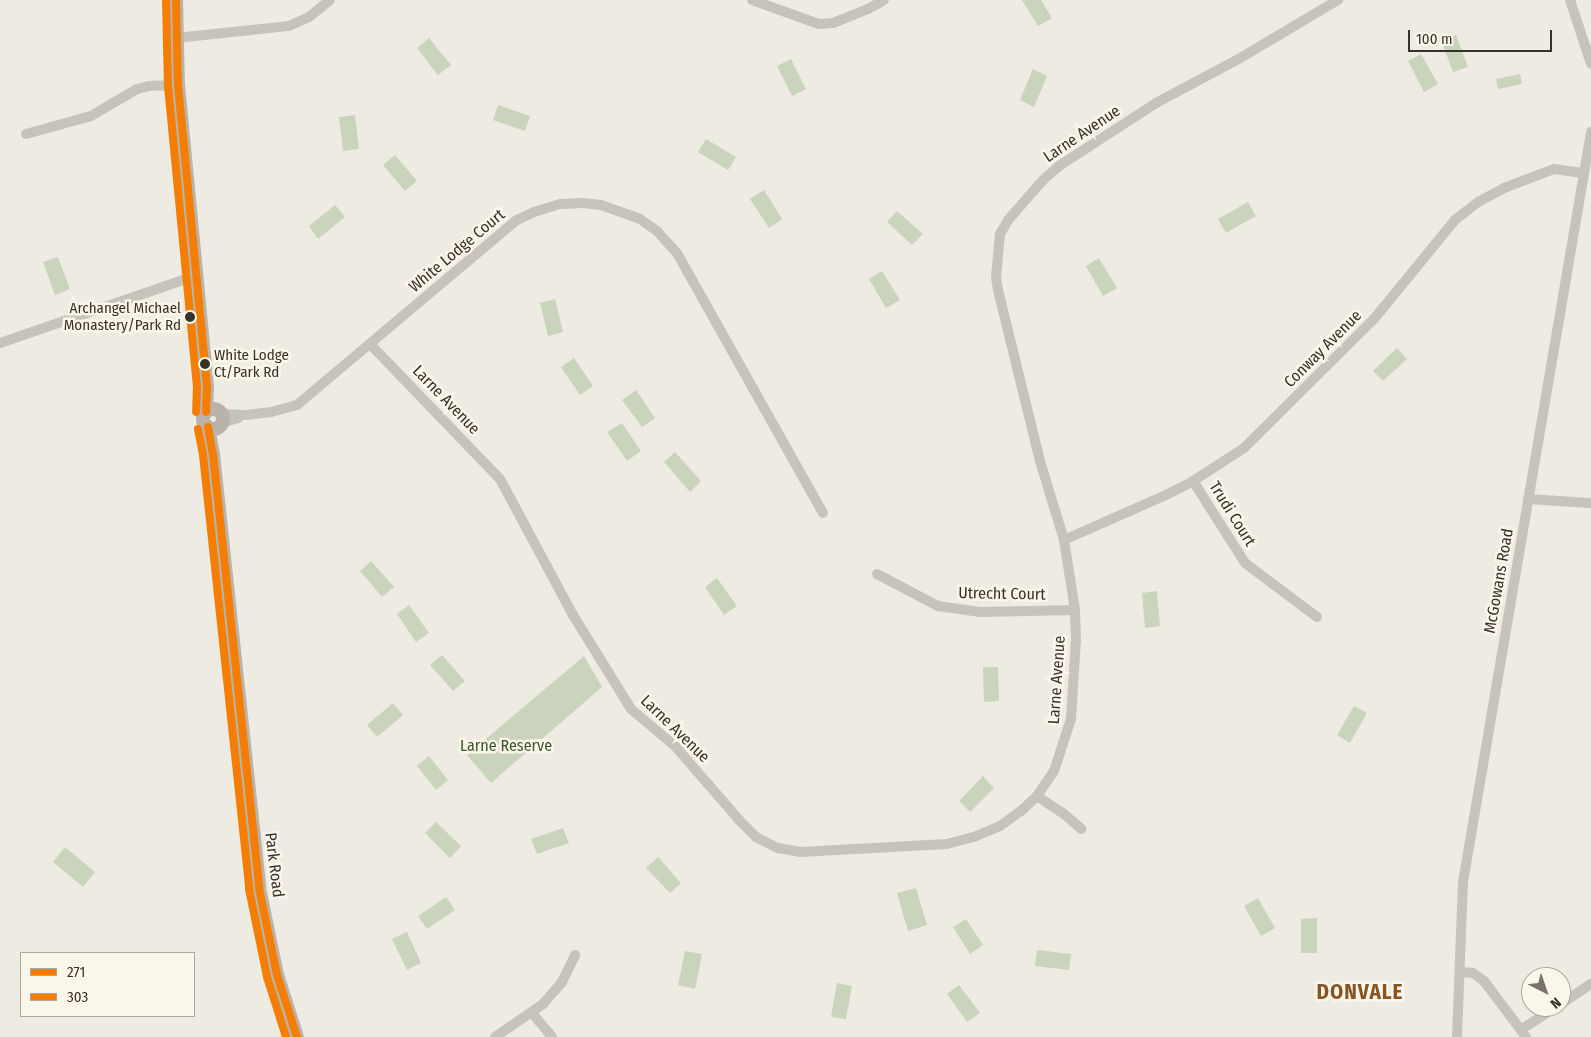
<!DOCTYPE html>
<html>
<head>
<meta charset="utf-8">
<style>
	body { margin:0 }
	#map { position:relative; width:1591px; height:1037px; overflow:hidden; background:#eeebe2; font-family:"Fira Sans Condensed",sans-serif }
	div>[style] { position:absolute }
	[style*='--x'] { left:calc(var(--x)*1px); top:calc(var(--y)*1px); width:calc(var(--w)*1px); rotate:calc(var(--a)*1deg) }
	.green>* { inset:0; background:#cad4bc }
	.street>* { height:10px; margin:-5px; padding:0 5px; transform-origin:5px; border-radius:5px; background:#c7c3bb }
	.secondary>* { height:14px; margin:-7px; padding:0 7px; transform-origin:7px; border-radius:7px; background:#b8b4ab }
	.secondary>.ring { margin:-7px; padding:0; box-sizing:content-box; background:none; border:14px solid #b8b4ab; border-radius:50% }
	.bus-1>* { height:8px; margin:-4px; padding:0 4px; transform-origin:4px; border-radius:4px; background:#f57e02 }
	.bus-2>* { height:8px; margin:-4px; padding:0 4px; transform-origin:4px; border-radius:4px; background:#f57e02 }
	.dots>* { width:14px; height:14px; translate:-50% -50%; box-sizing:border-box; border:2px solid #faf7ea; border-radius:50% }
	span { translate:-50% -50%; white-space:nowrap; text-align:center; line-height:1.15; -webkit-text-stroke:5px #faf7ea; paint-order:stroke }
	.bus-label { font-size:15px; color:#383129 }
	.right { translate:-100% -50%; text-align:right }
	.left { translate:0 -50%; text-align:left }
	.street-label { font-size:16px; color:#383129 }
	.park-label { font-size:16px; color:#3c562c }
	.district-label { font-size:21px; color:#885421; font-weight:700; letter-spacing:1px }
	.legend { position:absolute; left:20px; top:952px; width:175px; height:65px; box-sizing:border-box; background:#faf7ea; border:1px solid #aca89d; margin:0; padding:6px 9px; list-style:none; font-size:15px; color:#383129 }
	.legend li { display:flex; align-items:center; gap:10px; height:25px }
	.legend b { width:25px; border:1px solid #aca89d }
	.north { position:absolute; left:1521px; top:967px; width:50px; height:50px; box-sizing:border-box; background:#faf7ea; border:1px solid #aca89d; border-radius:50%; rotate:139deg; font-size:14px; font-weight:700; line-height:20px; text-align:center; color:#383129 }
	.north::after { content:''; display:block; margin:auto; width:18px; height:22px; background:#78726a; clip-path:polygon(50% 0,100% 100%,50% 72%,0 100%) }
	.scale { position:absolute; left:1408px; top:30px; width:144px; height:22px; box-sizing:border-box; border:2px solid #383129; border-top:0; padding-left:6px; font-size:15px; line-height:18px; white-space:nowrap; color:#383129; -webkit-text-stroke:4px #faf7ea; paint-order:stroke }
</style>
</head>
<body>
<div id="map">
	<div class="green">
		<div style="clip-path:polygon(1022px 0,1041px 0,1052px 18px,1038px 26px)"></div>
		<div style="clip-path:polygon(1456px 35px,1468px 67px,1453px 72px,1441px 40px)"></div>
		<div style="clip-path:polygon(429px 38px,451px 65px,438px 75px,417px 48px)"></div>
		<div style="clip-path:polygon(1421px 54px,1438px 84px,1424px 92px,1408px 61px)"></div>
		<div style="clip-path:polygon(791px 59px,806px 89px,792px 96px,777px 66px)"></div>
		<div style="clip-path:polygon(1033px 69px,1047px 76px,1034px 107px,1020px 100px)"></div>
		<div style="clip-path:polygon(1520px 74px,1522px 84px,1498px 89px,1496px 79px)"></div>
		<div style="clip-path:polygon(498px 105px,530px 116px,525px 131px,493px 120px)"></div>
		<div style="clip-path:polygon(355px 115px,359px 149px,343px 151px,339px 117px)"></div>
		<div style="clip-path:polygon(706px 139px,736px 157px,728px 170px,698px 152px)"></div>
		<div style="clip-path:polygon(395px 155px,417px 181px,405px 191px,383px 165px)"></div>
		<div style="clip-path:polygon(764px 190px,782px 219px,769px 228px,750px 199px)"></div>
		<div style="clip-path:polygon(1248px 202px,1256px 216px,1226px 233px,1218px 219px)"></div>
		<div style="clip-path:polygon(335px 205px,345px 217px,318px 239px,309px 226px)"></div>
		<div style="clip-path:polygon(897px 211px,923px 234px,912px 245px,887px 222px)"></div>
		<div style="clip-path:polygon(58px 257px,70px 289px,55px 295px,43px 262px)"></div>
		<div style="clip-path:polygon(1099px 258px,1117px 288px,1103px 296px,1086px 266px)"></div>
		<div style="clip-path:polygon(882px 271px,900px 300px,886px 308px,869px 279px)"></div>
		<div style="clip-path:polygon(555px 299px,563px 332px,548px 336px,540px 303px)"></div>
		<div style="clip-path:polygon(1397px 348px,1407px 359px,1383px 381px,1373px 371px)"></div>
		<div style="clip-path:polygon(574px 358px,593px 386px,580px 395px,561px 367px)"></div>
		<div style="clip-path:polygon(636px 390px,655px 418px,642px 427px,622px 400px)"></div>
		<div style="clip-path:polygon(622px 423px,641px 451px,627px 461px,607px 432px)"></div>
		<div style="clip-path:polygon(675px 452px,701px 481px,690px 492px,664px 462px)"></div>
		<div style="clip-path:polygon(371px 561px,394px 587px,382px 597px,360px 571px)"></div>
		<div style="clip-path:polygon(717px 578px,737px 606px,724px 615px,705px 587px)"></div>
		<div style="clip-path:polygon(1157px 591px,1160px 626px,1145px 628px,1142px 593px)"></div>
		<div style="clip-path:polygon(409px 605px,429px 633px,416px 642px,397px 614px)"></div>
		<div style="clip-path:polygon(442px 655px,465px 681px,453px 691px,430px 665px)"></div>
		<div style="clip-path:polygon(584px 656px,602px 687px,491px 783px,467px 755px)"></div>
		<div style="clip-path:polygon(983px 667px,998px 667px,999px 701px,984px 702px)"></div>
		<div style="clip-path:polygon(393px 703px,403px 715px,377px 737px,367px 725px)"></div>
		<div style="clip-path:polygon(1354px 706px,1367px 713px,1350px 743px,1337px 735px)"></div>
		<div style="clip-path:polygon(429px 756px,448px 780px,436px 790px,417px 766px)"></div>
		<div style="clip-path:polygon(983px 776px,994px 788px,970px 812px,959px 801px)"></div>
		<div style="clip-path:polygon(436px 822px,461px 846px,450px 858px,425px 833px)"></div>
		<div style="clip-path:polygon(563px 828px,569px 843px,537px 854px,531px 839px)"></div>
		<div style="clip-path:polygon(65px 847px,95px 872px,83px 887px,53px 862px)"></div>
		<div style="clip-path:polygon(658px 857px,681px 883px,670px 893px,646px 868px)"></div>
		<div style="clip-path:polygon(916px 888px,927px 925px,908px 931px,897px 893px)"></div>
		<div style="clip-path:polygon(446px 897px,455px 910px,427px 929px,418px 916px)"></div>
		<div style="clip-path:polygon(1258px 898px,1275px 928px,1261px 936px,1244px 906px)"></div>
		<div style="clip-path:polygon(1317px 918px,1317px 953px,1301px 953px,1301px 919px)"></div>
		<div style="clip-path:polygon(966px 919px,983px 945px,970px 954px,953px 927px)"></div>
		<div style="clip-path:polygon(407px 932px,421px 963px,407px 970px,392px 939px)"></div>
		<div style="clip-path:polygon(1037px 950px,1071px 954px,1069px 970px,1035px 966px)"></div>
		<div style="clip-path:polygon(685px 951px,702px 954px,695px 989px,678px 985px)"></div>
		<div style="clip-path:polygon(837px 983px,852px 986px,846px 1019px,831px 1017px)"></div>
		<div style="clip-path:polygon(959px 985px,980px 1013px,967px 1022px,947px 994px)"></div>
	</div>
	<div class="street">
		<div style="--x:752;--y:0;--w:71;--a:19.7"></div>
		<div style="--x:819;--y:24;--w:14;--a:-4"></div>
		<div style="--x:833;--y:23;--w:38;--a:-22"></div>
		<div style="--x:868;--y:9;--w:18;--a:-29"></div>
		<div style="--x:1570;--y:0;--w:67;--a:71.8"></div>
		<div style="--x:176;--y:38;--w:114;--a:-6.1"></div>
		<div style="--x:289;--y:26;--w:22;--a:-24"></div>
		<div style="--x:309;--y:17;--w:27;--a:-39"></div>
		<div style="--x:26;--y:134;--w:67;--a:-15.5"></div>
		<div style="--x:91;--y:116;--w:53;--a:-30.4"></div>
		<div style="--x:137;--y:89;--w:12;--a:-14"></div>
		<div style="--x:149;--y:86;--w:29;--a:-2"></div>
		<div style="--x:0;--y:343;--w:206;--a:-19"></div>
		<div style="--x:370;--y:344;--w:187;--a:46.1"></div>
		<div style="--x:500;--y:479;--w:154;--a:61.8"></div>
		<div style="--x:573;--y:615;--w:110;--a:58.3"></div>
		<div style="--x:631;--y:709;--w:57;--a:40.1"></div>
		<div style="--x:675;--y:746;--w:98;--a:49.1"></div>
		<div style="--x:739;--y:820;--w:24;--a:45"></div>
		<div style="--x:756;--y:837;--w:25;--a:27"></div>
		<div style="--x:778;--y:848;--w:22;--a:10"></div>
		<div style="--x:800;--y:852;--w:147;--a:-3.1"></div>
		<div style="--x:947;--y:844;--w:28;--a:-15"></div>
		<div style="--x:974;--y:837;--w:28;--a:-23"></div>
		<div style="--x:1000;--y:826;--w:26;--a:-36"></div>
		<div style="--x:1021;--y:811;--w:22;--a:-43"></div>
		<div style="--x:1037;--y:796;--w:30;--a:-56"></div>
		<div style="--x:1054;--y:771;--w:55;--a:-71.9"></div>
		<div style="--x:1071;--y:719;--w:79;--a:-86.4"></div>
		<div style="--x:1076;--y:640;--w:30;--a:-92"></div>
		<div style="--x:1075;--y:610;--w:71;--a:-98.9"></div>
		<div style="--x:1064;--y:540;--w:83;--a:-106.9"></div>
		<div style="--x:1040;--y:461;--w:176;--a:-103.8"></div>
		<div style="--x:998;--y:290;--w:13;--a:-99"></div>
		<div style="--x:996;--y:277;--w:43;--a:-84.7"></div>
		<div style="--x:1000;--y:234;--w:16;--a:-60"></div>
		<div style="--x:1008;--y:220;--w:53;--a:-48.8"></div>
		<div style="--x:1043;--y:180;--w:21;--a:-41"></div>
		<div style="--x:1059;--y:166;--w:116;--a:-33"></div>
		<div style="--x:1156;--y:103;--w:98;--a:-28.1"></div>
		<div style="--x:1242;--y:57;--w:112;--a:-30.7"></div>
		<div style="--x:221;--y:414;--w:25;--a:2"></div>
		<div style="--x:246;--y:415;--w:25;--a:-7"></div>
		<div style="--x:271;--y:412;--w:27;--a:-15"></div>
		<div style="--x:297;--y:405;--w:287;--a:-40.1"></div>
		<div style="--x:517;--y:220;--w:19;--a:-25"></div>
		<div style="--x:534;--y:212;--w:28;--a:-17"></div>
		<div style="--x:561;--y:204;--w:21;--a:-3"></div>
		<div style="--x:582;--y:203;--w:19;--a:6"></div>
		<div style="--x:601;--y:205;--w:41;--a:19.7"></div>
		<div style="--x:640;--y:219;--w:21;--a:35"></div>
		<div style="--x:657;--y:231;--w:30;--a:48"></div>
		<div style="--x:677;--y:253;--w:298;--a:60.7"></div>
		<div style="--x:221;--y:423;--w:18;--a:-16"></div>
		<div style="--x:1193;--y:481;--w:97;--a:57.6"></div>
		<div style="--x:1245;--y:563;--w:90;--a:36.9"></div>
		<div style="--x:1528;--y:499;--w:63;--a:3.6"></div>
		<div style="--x:1064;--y:540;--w:111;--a:-23.8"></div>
		<div style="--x:1166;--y:495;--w:30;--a:-27"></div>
		<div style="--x:1193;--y:481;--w:61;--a:-32.9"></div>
		<div style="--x:1244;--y:448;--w:183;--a:-44.8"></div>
		<div style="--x:1374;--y:319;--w:128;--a:-50.7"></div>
		<div style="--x:1455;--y:220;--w:29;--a:-38"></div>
		<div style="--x:1478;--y:202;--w:30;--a:-28"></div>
		<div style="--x:1504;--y:188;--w:53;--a:-20.8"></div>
		<div style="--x:1554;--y:169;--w:30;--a:8"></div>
		<div style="--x:877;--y:574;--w:69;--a:27.7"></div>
		<div style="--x:938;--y:606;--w:41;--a:8.3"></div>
		<div style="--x:979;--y:612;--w:96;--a:-1.2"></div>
		<div style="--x:1037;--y:796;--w:32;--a:34"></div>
		<div style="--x:1064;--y:814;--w:23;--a:41"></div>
		<div style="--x:1461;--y:972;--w:12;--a:5"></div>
		<div style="--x:1473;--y:973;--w:14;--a:36"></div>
		<div style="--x:1484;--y:981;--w:70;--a:53.1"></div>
		<div style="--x:1561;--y:1004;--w:36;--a:-34"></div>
		<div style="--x:532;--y:1013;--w:31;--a:50"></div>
		<div style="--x:1522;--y:1029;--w:40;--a:-32.9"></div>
		<div style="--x:495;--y:1037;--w:58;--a:-34.5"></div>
		<div style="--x:543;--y:1004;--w:29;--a:-49"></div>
		<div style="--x:562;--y:982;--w:30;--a:-64"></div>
		<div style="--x:1457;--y:1037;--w:155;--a:-87.8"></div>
		<div style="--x:1463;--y:882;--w:761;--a:-80.31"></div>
	</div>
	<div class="secondary">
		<div style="--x:176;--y:0;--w:85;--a:88.7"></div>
		<div style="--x:178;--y:85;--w:302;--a:84.5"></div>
		<div style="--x:207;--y:386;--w:26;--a:92"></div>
		<div class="ring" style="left:203px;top:409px;width:6px;height:6px"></div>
		<div style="--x:208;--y:427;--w:27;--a:80"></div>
		<div style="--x:213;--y:454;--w:436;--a:83.9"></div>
		<div style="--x:259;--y:888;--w:89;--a:78.3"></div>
		<div style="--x:277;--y:975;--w:65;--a:72.1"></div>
	</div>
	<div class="bus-1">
		<div style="--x:176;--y:0;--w:85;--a:88.7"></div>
		<div style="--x:178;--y:85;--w:302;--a:84.5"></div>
		<div style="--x:207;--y:386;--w:26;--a:92"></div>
		<div style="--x:208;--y:427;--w:27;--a:80"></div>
		<div style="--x:213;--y:454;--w:436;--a:83.9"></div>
		<div style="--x:259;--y:888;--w:89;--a:78.3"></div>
		<div style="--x:277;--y:975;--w:65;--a:72.1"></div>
	</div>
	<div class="bus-2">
		<div style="--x:166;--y:0;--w:86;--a:88.7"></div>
		<div style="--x:168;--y:86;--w:301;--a:84.5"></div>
		<div style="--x:197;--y:386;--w:26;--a:92"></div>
		<div style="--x:198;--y:429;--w:26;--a:79"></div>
		<div style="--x:203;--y:455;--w:436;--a:83.9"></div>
		<div style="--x:249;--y:889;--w:90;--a:78.4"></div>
		<div style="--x:267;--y:977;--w:63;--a:72.4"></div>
	</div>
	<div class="dots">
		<div style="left:190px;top:317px;background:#383129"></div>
		<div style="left:205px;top:364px;background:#383129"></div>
	</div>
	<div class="bus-label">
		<span class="right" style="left:181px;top:317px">Archangel Michael<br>Monastery/Park Rd</span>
		<span class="left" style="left:214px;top:364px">White Lodge<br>Ct/Park Rd</span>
	</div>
	<div class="street-label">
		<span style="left:1082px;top:134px;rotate:-34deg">Larne Avenue</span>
		<span style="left:457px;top:251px;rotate:-40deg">White Lodge Court</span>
		<span style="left:1323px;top:349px;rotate:-45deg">Conway Avenue</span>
		<span style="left:446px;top:400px;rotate:46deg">Larne Avenue</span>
		<span style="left:1232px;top:514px;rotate:58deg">Trudi Court</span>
		<span style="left:1499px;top:581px;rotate:-80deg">McGowans Road</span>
		<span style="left:1002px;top:594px;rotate:1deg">Utrecht Court</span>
		<span style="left:1057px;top:680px;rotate:-86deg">Larne Avenue</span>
		<span style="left:675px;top:729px;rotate:44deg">Larne Avenue</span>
		<span style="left:274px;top:865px;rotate:83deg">Park Road</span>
	</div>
	<div class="park-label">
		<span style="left:506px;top:746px">Larne Reserve</span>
	</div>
	<div class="district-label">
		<span style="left:1360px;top:992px">DONVALE</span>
	</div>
	<ul class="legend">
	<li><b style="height:6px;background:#f57e02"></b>271</li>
	<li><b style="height:6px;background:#f57e02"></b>303</li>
	</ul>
	<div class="north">N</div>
	<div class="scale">100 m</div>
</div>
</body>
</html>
